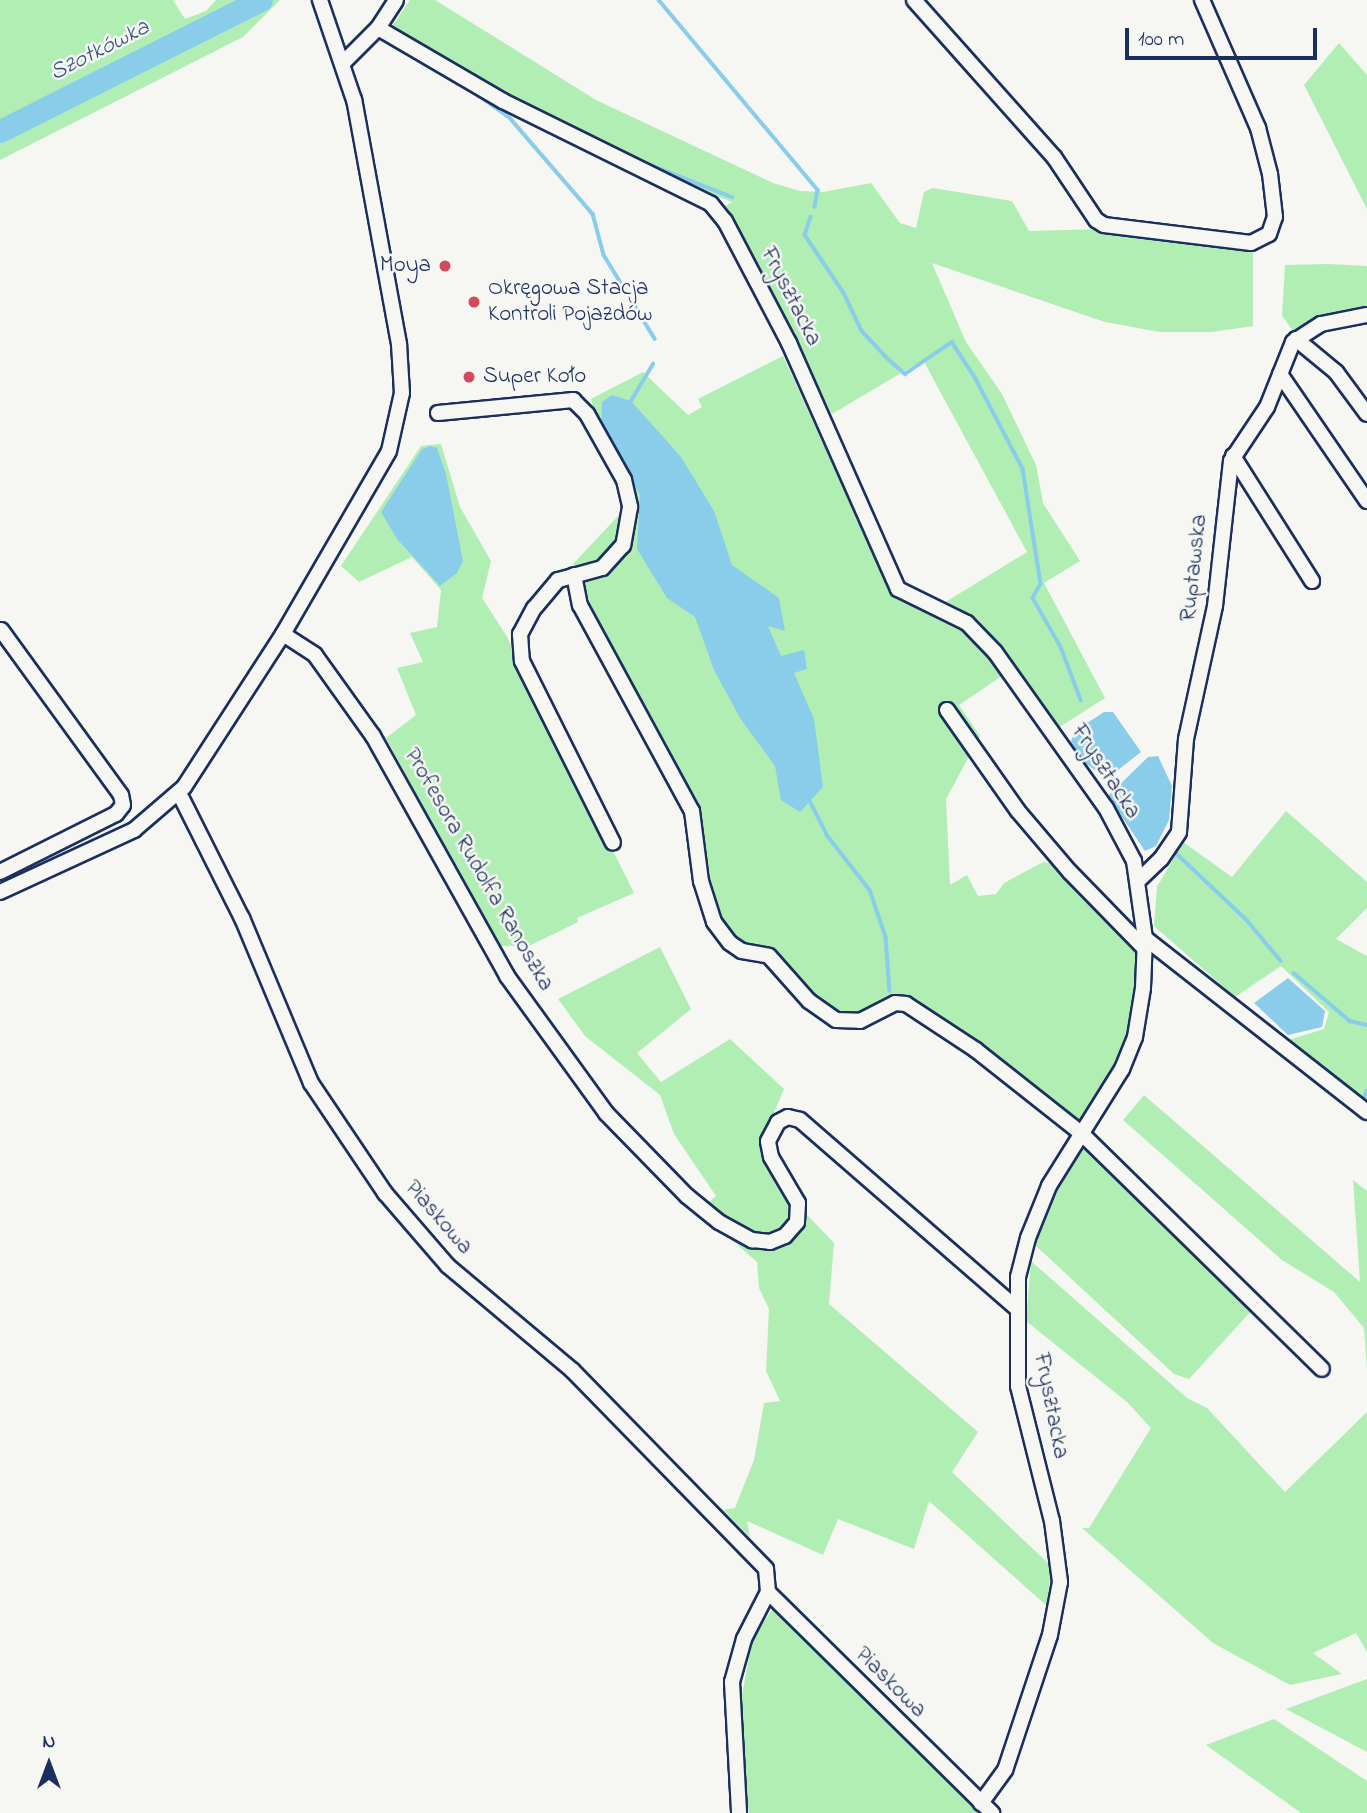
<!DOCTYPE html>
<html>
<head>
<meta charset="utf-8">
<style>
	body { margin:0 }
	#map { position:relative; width:1367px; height:1813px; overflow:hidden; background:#f6f6f2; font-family:"Indie Flower",sans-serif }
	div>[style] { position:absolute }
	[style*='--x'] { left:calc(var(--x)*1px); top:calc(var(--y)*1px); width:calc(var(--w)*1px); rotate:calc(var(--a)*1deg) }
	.green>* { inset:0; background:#b1eeb4 }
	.water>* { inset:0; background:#89cdea }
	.stream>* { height:3.5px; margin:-1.75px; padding:0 1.75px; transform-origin:1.75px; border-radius:1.75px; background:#89cdea }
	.river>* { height:23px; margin:-11.5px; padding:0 11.5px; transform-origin:11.5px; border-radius:11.5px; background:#89cdea }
	.roads { filter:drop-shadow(2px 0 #1b2f5e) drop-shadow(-2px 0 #1b2f5e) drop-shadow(0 2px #1b2f5e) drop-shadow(0 -2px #1b2f5e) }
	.minor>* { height:14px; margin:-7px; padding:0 7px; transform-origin:7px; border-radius:7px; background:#f6f6f2 }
	.dots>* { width:19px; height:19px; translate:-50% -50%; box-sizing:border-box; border:4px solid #f6f6f2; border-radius:50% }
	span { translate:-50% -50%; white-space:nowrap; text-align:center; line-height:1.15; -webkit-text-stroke:5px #f6f6f2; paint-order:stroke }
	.poi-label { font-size:23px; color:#1b2f5e }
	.right { translate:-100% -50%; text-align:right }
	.left { translate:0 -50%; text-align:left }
	.street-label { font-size:23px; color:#1b2f5e }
	.water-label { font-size:24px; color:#365681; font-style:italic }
	.north { position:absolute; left:14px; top:1729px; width:70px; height:70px; -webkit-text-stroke:5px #f6f6f2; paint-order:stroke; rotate:0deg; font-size:19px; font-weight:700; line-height:28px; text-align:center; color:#1b2f5e }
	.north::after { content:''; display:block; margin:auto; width:24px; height:32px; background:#1b2f5e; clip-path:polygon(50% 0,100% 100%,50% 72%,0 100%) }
	.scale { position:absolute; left:1125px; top:28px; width:192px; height:32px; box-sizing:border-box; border:4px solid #1b2f5e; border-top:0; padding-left:9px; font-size:21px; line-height:24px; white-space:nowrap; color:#1b2f5e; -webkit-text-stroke:5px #f6f6f2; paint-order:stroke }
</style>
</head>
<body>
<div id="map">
	<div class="green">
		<div style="clip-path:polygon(0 0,173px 0,185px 19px,206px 11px,216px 0,280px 0,243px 37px,0 160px)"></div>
		<div style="clip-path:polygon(410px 0,435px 0,596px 100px,773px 183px,800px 191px,823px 192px,871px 183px,900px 223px,916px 228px,924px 192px,933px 188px,1012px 201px,1029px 231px,1104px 229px,1253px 252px,1253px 326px,1212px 332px,1160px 332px,1105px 322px,932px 263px,966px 342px,1002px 394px,1036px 465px,1043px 503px,1080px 561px,1044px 583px,1105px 698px,1058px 728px,1008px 653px,974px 616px,944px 603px,1027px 552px,923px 360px,832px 414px,724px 207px,732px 202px,635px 164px,528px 109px,390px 29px)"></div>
		<div style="clip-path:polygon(1339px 43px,1367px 75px,1367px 209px,1304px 85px)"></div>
		<div style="clip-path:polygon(1329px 264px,1367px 266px,1367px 310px,1327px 316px,1294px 332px,1282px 316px,1285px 265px)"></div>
		<div style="clip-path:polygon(783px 356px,891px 593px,969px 633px,1002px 676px,959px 705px,980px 736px,946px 799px,950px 885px,967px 875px,978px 896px,996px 894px,1004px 883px,1043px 862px,1050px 863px,1138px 953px,1132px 1022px,1118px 1062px,1097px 1091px,1080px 1128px,903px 1007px,861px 1028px,831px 1025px,805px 1006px,765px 964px,730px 950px,699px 855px,700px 815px,610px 647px,573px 564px,636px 497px,597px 421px,591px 399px,643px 372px,688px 415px,702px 407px,698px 399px)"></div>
		<div style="clip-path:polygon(441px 444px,460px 507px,491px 561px,482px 598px,506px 635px,634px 893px,577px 918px,578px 922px,529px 946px,499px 946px,386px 738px,416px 715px,397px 668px,423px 662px,410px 633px,437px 627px,441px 590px,412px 557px,359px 582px,341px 566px,421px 446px)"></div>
		<div style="clip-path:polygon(1286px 811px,1367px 882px,1367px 908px,1336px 939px,1367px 956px,1367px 1108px,1285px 1041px,1324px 1029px,1329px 1012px,1281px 966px,1235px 997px,1154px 926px,1157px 887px,1183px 842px,1232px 877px)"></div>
		<div style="clip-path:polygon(660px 947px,691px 1009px,637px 1053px,661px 1082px,730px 1039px,784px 1089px,763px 1138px,764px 1156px,784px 1191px,834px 1243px,829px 1304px,978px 1432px,952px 1472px,1051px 1566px,1047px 1606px,929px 1501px,914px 1549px,838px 1519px,823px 1555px,747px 1521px,750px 1537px,723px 1510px,735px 1508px,754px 1460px,764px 1403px,780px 1401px,766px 1371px,769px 1309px,759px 1288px,757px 1262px,699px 1211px,716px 1196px,674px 1134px,660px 1095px,585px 1036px,558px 999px)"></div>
		<div style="clip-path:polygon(1144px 1095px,1360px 1282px,1353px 1180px,1367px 1191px,1367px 1369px,1364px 1328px,1334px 1292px,1282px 1260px,1123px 1120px)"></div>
		<div style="clip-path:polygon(1084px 1148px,1252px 1310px,1189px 1379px,1174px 1374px,1035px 1245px,1054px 1195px)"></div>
		<div style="clip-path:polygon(1031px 1261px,1187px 1398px,1207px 1408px,1285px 1492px,1367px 1412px,1367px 1652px,1356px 1633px,1313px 1653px,1342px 1674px,1290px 1685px,1213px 1643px,1082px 1528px,1089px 1528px,1151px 1428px,1127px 1402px,1026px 1321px)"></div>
		<div style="clip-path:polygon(772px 1609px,978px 1813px,749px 1813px,737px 1723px,752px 1641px)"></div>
		<div style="clip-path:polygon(1367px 1679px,1367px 1752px,1286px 1709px)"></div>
		<div style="clip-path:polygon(1274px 1719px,1367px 1781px,1367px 1813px,1301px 1813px,1206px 1745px)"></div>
	</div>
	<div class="water">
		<div style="clip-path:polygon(612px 395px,631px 401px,681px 457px,714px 511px,732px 565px,779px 598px,785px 631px,768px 626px,781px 656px,804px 650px,807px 669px,794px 673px,814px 719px,823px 787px,800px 812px,781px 800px,775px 766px,740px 718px,714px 670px,695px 617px,667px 598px,637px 549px,640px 495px,601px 426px,602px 402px)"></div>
		<div style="clip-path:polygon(430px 446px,437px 448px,446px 474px,463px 561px,457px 573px,440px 586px,397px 539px,381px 512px,422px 449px)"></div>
		<div style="clip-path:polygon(1104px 712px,1113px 712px,1141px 752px,1108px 778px,1083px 762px,1071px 741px,1075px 731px)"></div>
		<div style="clip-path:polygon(1158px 756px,1172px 786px,1169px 820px,1156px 846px,1145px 851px,1108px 796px,1148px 757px)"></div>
		<div style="clip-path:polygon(1288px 978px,1325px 1011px,1322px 1027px,1288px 1035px,1254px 1003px)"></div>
	</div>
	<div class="stream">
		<div style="--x:659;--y:0;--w:248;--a:50.1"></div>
		<div style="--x:818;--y:190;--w:17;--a:100"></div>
		<div style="--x:393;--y:16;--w:10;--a:107"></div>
		<div style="--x:390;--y:26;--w:25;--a:32"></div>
		<div style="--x:474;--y:92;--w:44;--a:35.8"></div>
		<div style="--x:510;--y:118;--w:127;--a:49.2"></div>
		<div style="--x:593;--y:214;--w:42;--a:75"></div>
		<div style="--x:604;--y:255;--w:98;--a:58.7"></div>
		<div style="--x:630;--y:157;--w:110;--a:21.4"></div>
		<div style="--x:811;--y:217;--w:19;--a:108"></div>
		<div style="--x:805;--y:235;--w:70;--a:56.1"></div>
		<div style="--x:844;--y:293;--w:42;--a:64.7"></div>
		<div style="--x:862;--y:331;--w:34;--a:47"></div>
		<div style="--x:885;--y:356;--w:27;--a:42"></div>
		<div style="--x:905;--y:374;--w:57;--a:-34.2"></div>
		<div style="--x:952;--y:342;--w:44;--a:57"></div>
		<div style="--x:976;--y:379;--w:102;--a:62.4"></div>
		<div style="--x:1023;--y:469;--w:116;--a:81.1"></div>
		<div style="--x:1041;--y:584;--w:16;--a:120"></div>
		<div style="--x:1033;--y:598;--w:56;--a:60.3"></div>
		<div style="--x:1061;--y:647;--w:57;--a:69.3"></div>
		<div style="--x:631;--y:401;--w:43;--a:-59.3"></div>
		<div style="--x:810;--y:801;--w:38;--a:63"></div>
		<div style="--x:827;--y:835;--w:70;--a:52"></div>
		<div style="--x:870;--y:890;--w:50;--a:71.2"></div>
		<div style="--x:886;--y:937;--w:54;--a:85.8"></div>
		<div style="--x:1175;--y:852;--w:99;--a:43.4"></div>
		<div style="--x:1247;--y:920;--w:53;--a:50.3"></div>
		<div style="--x:1294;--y:973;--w:74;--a:40.6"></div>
		<div style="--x:1350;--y:1021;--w:17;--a:13"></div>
		<div style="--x:1362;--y:1102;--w:12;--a:-66"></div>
	</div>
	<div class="river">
		<div style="--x:0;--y:131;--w:292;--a:-26.7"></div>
	</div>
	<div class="roads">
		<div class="minor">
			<div style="--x:914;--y:0;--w:210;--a:48.3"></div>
			<div style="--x:1054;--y:157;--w:76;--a:56.3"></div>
			<div style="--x:1096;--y:220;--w:9;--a:32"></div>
			<div style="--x:1104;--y:225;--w:148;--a:7"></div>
			<div style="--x:1251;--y:243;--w:20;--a:-27"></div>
			<div style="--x:1269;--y:234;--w:18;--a:-71"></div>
			<div style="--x:1275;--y:217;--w:43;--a:-96.6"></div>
			<div style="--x:1270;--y:174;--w:48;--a:-104.6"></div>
			<div style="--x:1258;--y:128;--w:140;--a:-113.6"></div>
			<div style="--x:378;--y:28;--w:145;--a:30.3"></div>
			<div style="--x:503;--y:101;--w:232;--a:26.3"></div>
			<div style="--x:711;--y:204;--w:22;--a:51"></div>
			<div style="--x:725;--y:221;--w:138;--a:62.3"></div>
			<div style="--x:789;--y:343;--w:269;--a:66.1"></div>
			<div style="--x:898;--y:589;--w:77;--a:26.2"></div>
			<div style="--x:967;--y:623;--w:40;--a:46"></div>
			<div style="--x:995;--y:652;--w:191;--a:54.6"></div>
			<div style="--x:1106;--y:808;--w:60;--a:62.2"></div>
			<div style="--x:1134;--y:861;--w:78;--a:81.9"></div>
			<div style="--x:1145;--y:938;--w:50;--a:92.3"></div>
			<div style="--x:1143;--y:988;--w:50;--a:99.3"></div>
			<div style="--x:1135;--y:1037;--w:35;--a:112"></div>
			<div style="--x:1122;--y:1069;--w:138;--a:122"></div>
			<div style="--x:1049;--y:1186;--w:56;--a:112"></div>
			<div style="--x:1028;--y:1238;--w:40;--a:104.4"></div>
			<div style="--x:1018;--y:1277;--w:109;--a:90"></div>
			<div style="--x:1018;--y:1386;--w:139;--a:75.9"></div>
			<div style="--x:1052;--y:1521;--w:62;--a:82.5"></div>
			<div style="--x:1060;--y:1582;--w:54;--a:100.7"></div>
			<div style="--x:1050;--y:1635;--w:142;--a:108.4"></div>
			<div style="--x:1005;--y:1770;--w:41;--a:126"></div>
			<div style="--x:344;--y:62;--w:48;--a:-45"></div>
			<div style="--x:378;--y:28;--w:33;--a:-57"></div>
			<div style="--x:1296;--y:339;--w:52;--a:39.5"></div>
			<div style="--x:1336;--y:372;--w:52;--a:53.6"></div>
			<div style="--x:1280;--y:374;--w:154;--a:55.6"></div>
			<div style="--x:438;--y:413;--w:136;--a:-5.5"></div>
			<div style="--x:573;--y:400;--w:20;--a:45"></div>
			<div style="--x:587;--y:414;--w:76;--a:60.7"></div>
			<div style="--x:624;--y:480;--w:28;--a:77"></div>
			<div style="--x:630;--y:507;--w:39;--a:100"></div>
			<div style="--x:623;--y:545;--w:31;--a:132"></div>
			<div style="--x:602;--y:568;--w:46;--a:164.7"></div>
			<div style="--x:558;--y:580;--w:35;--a:130"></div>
			<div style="--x:1233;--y:456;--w:148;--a:57.7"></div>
			<div style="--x:574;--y:575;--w:31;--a:79"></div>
			<div style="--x:580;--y:605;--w:234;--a:61.5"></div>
			<div style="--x:692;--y:811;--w:71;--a:82.7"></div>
			<div style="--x:701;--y:881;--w:43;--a:72.4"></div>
			<div style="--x:714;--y:922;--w:26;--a:53"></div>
			<div style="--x:730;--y:943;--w:14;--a:34"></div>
			<div style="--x:742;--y:951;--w:27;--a:10"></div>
			<div style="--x:769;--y:956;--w:60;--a:48.4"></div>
			<div style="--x:809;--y:1001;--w:33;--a:35"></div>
			<div style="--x:836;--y:1020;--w:24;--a:2"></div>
			<div style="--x:860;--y:1021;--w:39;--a:-27"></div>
			<div style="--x:895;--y:1003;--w:11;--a:5"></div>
			<div style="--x:906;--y:1004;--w:84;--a:33.3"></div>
			<div style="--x:976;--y:1050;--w:134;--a:38.3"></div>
			<div style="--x:1081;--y:1133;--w:337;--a:44.4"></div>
			<div style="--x:534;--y:608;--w:30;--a:118"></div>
			<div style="--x:520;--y:634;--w:27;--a:86"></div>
			<div style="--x:522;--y:661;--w:203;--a:63.4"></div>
			<div style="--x:283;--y:634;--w:38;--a:33"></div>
			<div style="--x:315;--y:655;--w:100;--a:54.4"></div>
			<div style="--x:373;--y:736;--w:275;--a:60.8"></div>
			<div style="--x:507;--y:976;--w:169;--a:54.1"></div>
			<div style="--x:606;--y:1113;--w:116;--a:45.7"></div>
			<div style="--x:687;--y:1196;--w:41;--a:39.1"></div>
			<div style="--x:719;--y:1222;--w:38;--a:29"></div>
			<div style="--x:752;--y:1240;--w:18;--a:6"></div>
			<div style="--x:770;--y:1242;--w:16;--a:-22"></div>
			<div style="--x:785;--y:1236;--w:18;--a:-49"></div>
			<div style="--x:797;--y:1222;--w:19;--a:-87"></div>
			<div style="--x:798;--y:1203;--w:53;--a:-120.4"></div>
			<div style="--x:771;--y:1157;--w:16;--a:-101"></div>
			<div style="--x:768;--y:1141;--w:21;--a:-62"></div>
			<div style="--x:778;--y:1122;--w:11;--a:-27"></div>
			<div style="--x:788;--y:1117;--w:12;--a:14"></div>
			<div style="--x:800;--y:1120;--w:286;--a:41"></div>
			<div style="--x:947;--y:710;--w:123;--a:54.9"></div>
			<div style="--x:1018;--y:811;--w:80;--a:49.6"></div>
			<div style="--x:1070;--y:872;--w:106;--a:45.8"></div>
			<div style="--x:179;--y:793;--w:140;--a:63.3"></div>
			<div style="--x:242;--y:918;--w:179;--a:67.3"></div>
			<div style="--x:311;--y:1083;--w:133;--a:56.1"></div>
			<div style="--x:385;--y:1193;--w:96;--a:49.2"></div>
			<div style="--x:448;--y:1266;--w:162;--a:40"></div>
			<div style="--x:572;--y:1370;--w:278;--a:45.7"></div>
			<div style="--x:766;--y:1569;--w:23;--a:85"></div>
			<div style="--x:768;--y:1592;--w:53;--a:117.1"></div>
			<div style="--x:744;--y:1639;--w:45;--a:105.6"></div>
			<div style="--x:732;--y:1682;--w:131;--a:86.9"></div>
			<div style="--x:0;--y:872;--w:130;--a:-26.6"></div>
			<div style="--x:116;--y:814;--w:11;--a:-52"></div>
			<div style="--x:123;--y:805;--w:10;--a:-101"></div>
			<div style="--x:121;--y:795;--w:204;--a:-126"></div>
			<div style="--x:1140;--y:879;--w:29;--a:-44"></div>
			<div style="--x:1161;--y:859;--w:32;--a:-56"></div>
			<div style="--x:1179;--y:832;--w:93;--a:-85.7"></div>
			<div style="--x:1186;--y:739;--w:136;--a:-77.7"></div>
			<div style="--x:1215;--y:606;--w:146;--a:-83.7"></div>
			<div style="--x:1231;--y:461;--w:65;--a:-56.3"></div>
			<div style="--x:1267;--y:407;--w:70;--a:-68.2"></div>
			<div style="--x:1293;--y:342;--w:33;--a:-33"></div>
			<div style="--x:1321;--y:324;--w:47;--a:-11.1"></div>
			<div style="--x:0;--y:892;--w:148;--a:-24.8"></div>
			<div style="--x:134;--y:830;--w:66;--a:-40.7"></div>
			<div style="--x:184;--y:787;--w:182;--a:-57.1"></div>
			<div style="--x:283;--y:634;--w:211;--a:-59.9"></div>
			<div style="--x:389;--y:451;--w:59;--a:-77.4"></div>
			<div style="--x:402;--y:393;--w:49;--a:-93.5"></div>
			<div style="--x:399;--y:344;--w:248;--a:-100.4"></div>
			<div style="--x:354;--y:100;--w:106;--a:-108.8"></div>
			<div style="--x:1145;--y:938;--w:282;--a:38.1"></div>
			<div style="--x:768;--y:1592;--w:315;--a:44.6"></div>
		</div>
	</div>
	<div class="dots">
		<div style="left:445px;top:266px;background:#d1495b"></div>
		<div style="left:474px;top:302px;background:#d1495b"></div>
		<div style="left:469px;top:377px;background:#d1495b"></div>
	</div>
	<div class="poi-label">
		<span class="right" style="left:431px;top:266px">Moya</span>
		<span class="left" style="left:488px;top:302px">Okręgowa Stacja<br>Kontroli Pojazdów</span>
		<span class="left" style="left:483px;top:377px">Super Koło</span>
	</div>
	<div class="street-label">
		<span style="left:790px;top:297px;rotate:63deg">Frysztacka</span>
		<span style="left:1195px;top:568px;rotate:-84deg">Ruptawska</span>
		<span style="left:1105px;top:772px;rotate:57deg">Frysztacka</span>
		<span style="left:478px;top:870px;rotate:60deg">Profesora Rudolfa Ranoszka</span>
		<span style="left:438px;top:1218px;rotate:49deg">Piaskowa</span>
		<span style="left:1050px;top:1406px;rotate:79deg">Frysztacka</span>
		<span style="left:890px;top:1683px;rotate:45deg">Piaskowa</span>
	</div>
	<div class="water-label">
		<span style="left:100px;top:51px;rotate:-27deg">Szotkówka</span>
	</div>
	<div class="north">N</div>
	<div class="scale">100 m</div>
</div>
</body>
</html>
